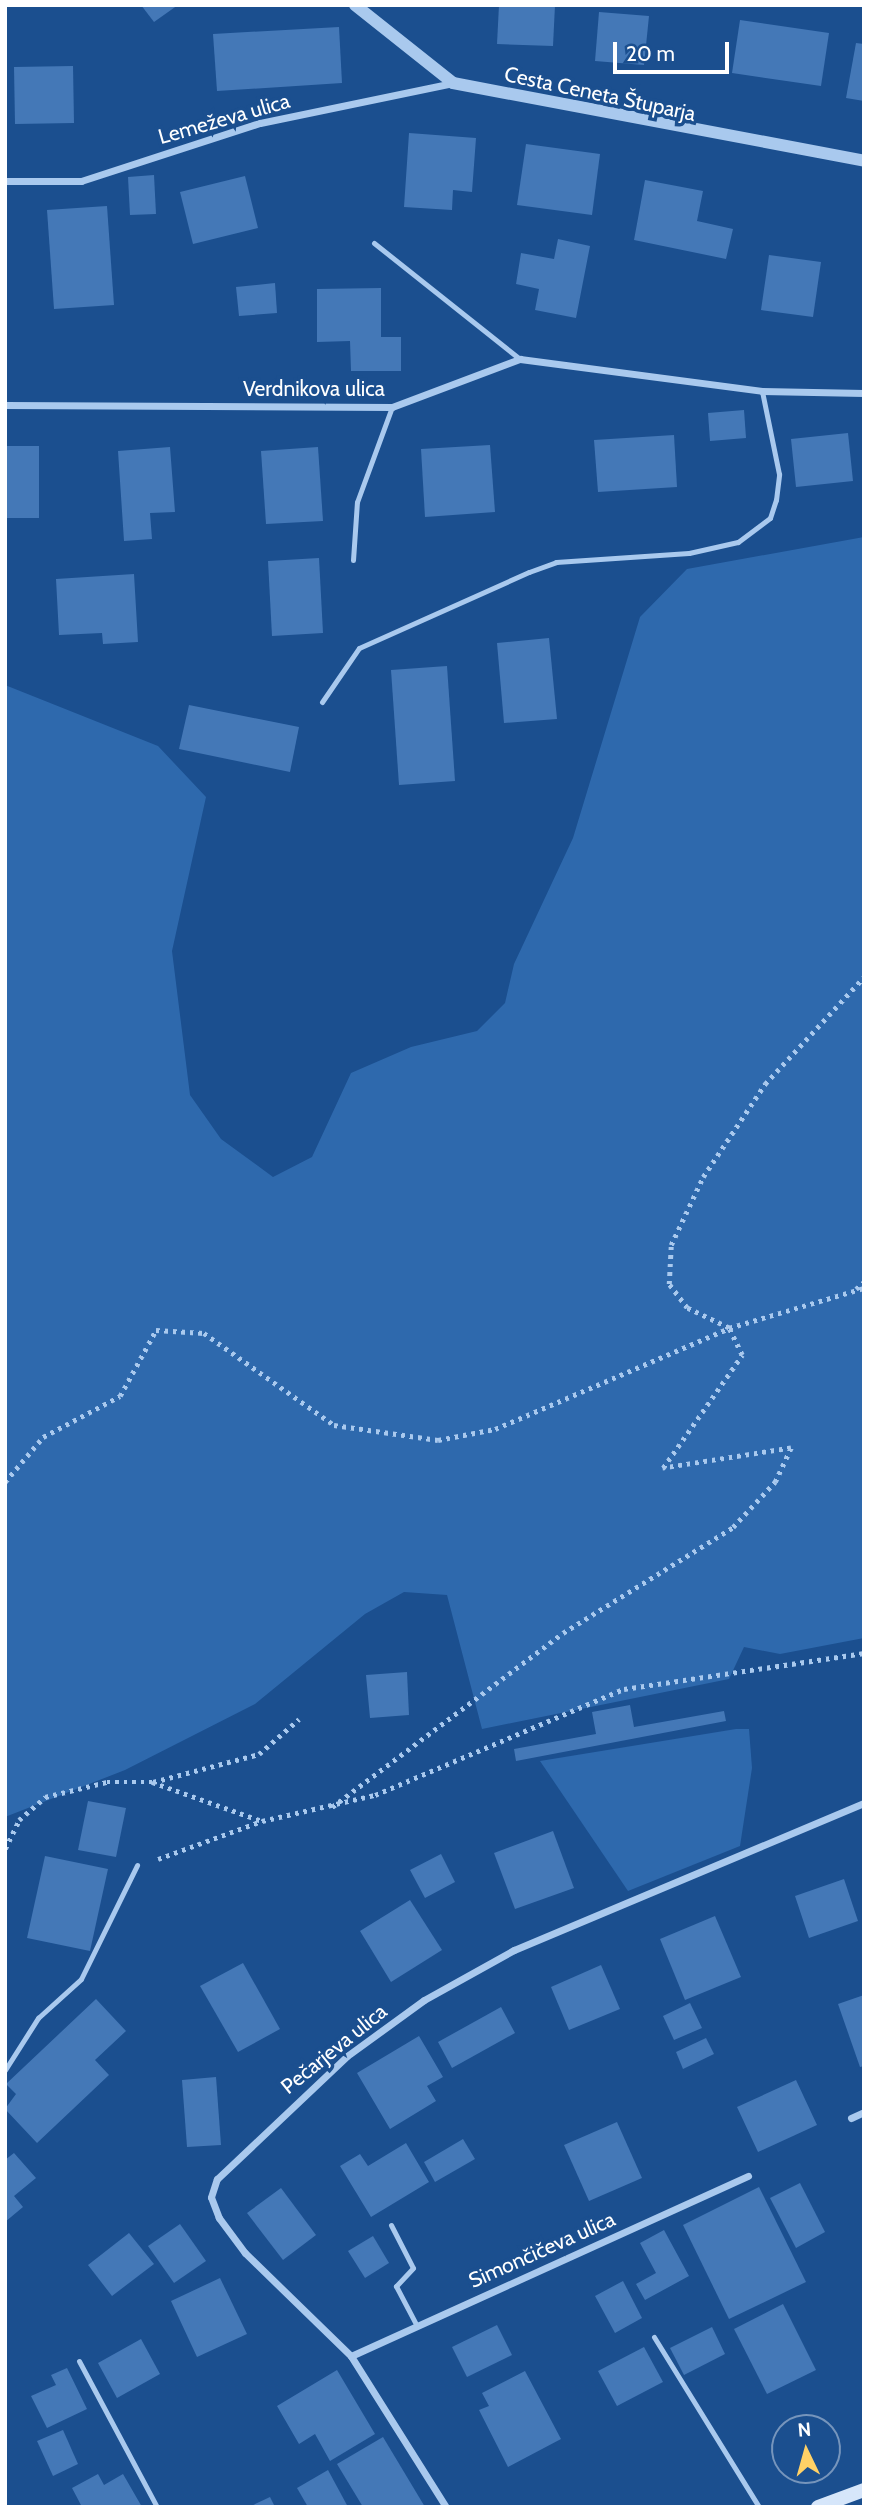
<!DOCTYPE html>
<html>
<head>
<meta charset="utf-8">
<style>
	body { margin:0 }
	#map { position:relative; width:869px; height:2512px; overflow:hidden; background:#1b4f8f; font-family:Cabin,sans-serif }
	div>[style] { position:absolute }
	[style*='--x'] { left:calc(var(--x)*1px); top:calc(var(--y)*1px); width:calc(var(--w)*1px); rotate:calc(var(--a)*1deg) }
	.green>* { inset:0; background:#2e69ad }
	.building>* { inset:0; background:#4478b7 }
	.path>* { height:4.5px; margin-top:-2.25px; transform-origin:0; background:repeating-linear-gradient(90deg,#a9c9ee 0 3.5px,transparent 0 8.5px) }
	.service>* { height:5px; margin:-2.5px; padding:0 2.5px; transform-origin:2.5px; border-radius:2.5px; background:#a9c9ee }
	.minor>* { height:7px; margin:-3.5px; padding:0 3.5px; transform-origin:3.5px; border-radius:3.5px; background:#a9c9ee }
	.tertiary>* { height:12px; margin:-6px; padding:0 6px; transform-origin:6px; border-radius:6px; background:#a9c9ee }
	.secondary>* { height:14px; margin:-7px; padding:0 7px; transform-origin:7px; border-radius:7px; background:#d6e6fa }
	span { translate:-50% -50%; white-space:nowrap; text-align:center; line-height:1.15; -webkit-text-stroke:7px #1b4f8f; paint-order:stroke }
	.street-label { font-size:21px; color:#fff }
	.frame { position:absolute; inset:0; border:7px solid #fff; pointer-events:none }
	.north { position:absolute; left:771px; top:2414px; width:70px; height:70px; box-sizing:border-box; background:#1b4f8f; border:2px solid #7695bc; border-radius:50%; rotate:355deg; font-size:19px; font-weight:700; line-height:28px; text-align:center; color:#fff }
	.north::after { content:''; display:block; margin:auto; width:24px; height:32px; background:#ffd166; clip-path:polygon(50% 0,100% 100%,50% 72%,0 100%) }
	.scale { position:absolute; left:613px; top:42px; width:116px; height:32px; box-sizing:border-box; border:4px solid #fff; border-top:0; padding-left:9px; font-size:21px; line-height:24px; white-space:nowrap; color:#fff; -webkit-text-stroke:5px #1b4f8f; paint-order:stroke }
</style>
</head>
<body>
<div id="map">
	<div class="green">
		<div style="clip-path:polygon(864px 537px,864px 1638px,780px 1654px,744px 1647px,729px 1679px,482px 1729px,447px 1595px,404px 1592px,365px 1614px,255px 1704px,125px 1770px,5px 1817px,5px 685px,158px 746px,206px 797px,172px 951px,190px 1095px,221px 1139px,273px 1177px,312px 1157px,351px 1073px,411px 1047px,477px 1031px,505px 1003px,514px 964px,573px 838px,640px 617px,687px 569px)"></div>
		<div style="clip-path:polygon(736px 1729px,749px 1729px,752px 1768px,740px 1846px,628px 1891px,540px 1761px)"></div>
	</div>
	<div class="building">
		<div style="clip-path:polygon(141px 5px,178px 5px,154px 22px)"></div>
		<div style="clip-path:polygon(499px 5px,555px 5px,553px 46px,497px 44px)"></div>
		<div style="clip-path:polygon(599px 12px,649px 16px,644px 65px,595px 61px)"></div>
		<div style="clip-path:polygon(740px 20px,829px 33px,821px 86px,732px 73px)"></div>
		<div style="clip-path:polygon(339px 27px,342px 83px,217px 91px,213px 34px)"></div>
		<div style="clip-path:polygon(856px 43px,864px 44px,864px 101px,846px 98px)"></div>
		<div style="clip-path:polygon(73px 66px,74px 123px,15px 124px,14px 67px)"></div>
		<div style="clip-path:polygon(409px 133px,476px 138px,472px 192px,453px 190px,452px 210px,404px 207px)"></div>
		<div style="clip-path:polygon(526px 144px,600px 154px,592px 215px,517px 205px)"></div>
		<div style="clip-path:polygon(154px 175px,156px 214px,130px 215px,128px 177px)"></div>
		<div style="clip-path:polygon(245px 176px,258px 228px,193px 244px,180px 192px)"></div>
		<div style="clip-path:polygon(645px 180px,703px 191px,697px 221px,733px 229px,726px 259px,634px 240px)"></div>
		<div style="clip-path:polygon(107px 206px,114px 305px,54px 309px,47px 210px)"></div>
		<div style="clip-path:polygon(558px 239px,590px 246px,576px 318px,535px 310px,539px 289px,516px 284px,521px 253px,554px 259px)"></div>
		<div style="clip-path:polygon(769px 255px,821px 262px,813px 317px,761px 310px)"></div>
		<div style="clip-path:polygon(275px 283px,277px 313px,239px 316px,236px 287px)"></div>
		<div style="clip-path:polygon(381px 288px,381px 337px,401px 337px,401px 371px,351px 371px,350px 341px,317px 342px,317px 289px)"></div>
		<div style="clip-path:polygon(744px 410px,746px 438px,710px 441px,708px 413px)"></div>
		<div style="clip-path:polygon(848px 433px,853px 481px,796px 487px,791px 439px)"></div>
		<div style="clip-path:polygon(674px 435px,677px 487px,598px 492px,594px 440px)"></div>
		<div style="clip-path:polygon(490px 445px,495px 512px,425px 517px,421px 449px)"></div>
		<div style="clip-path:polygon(5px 446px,39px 446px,39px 518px,5px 518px)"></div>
		<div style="clip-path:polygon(170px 447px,175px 512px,150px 513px,152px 539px,124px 541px,118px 451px)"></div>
		<div style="clip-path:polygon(318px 447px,323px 521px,266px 524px,261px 451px)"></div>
		<div style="clip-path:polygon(319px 558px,323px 633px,272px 636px,268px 561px)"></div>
		<div style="clip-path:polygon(134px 574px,138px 642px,103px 644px,102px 633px,59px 635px,56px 579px)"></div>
		<div style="clip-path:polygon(549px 638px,557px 719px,504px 723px,497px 643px)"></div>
		<div style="clip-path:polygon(447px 666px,455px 781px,399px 785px,391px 670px)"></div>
		<div style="clip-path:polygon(189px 705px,299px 727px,290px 772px,179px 749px)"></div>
		<div style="clip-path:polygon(407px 1672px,409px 1715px,370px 1718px,366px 1675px)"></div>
		<div style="clip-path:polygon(630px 1705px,634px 1727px,724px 1711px,726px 1721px,516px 1761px,514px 1749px,596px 1734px,592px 1712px)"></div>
		<div style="clip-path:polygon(88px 1801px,126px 1808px,116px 1857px,78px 1850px)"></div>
		<div style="clip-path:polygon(553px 1831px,574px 1888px,515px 1909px,494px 1853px)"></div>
		<div style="clip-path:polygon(441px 1854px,455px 1882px,425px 1898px,410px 1870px)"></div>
		<div style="clip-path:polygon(45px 1856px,108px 1869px,90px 1951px,27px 1938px)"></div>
		<div style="clip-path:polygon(844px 1879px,858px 1921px,809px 1938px,795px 1896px)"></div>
		<div style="clip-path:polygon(410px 1900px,442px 1950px,391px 1982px,360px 1931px)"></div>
		<div style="clip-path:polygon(715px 1916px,741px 1977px,685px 2000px,660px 1939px)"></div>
		<div style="clip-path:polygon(243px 1963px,280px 2029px,238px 2052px,200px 1986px)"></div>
		<div style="clip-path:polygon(601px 1965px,620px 2009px,569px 2030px,551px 1987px)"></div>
		<div style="clip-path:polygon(864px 1995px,864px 2066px,860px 2067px,838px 2004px)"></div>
		<div style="clip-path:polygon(96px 1999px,126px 2031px,95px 2060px,109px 2075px,37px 2143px,5px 2109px,16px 2094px,6px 2084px)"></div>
		<div style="clip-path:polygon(690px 2003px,702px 2028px,674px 2040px,663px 2016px)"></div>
		<div style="clip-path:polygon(501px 2007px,515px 2033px,452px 2068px,438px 2042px)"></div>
		<div style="clip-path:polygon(419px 2036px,443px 2077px,427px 2086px,436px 2101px,390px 2129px,357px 2073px)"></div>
		<div style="clip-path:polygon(706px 2038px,714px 2054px,683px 2069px,676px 2052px)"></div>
		<div style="clip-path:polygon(216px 2077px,221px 2145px,187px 2147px,182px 2080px)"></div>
		<div style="clip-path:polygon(796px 2080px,817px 2125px,758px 2152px,737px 2107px)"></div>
		<div style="clip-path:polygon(617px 2122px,642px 2178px,589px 2201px,564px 2145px)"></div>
		<div style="clip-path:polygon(463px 2139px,475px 2159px,435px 2182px,424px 2162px)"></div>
		<div style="clip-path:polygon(406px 2143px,429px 2182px,371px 2217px,340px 2166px,360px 2154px,368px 2166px)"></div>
		<div style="clip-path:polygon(14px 2153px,36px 2178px,14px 2196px,23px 2207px,5px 2222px,5px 2160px)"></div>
		<div style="clip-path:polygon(800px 2183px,825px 2232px,796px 2248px,770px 2198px)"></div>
		<div style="clip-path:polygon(759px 2187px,806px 2282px,729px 2319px,683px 2225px)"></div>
		<div style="clip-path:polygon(281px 2188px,316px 2235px,283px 2260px,247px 2213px)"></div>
		<div style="clip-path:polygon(180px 2224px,206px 2261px,174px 2283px,148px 2246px)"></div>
		<div style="clip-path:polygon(664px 2230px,689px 2276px,645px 2300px,636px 2284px,656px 2273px,640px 2243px)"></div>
		<div style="clip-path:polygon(129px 2233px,154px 2264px,112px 2296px,88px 2265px)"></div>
		<div style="clip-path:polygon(373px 2236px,389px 2263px,365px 2278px,348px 2251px)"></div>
		<div style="clip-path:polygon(220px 2278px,247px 2334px,197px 2357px,171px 2301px)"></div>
		<div style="clip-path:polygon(623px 2281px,642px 2318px,615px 2333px,595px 2296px)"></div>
		<div style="clip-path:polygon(783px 2304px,816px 2370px,767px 2394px,734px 2329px)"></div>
		<div style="clip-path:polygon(497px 2325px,512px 2355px,467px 2377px,452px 2347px)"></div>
		<div style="clip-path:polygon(712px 2327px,725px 2354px,684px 2375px,670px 2348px)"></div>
		<div style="clip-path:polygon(141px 2339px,160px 2374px,117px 2398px,98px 2363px)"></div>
		<div style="clip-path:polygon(644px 2347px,663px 2382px,617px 2406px,598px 2371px)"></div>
		<div style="clip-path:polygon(67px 2368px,87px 2409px,47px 2428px,31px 2396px,56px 2385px,51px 2375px)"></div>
		<div style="clip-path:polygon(337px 2370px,375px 2434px,330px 2461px,315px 2434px,299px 2444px,277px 2406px)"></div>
		<div style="clip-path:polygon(525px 2371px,561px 2439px,508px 2467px,479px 2410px,489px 2406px,482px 2393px)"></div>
		<div style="clip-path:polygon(63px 2430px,78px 2464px,53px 2476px,37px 2441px)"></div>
		<div style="clip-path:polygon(383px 2437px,425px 2507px,363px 2507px,337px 2464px)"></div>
		<div style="clip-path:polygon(328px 2470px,348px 2507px,308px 2507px,297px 2488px)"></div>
		<div style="clip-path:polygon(98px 2474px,104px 2485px,123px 2474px,142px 2507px,82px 2507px,72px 2488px)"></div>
		<div style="clip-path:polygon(270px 2497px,275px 2507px,249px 2507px)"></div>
	</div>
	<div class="path">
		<div style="--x:856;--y:1289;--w:11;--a:-41"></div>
		<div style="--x:5;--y:1482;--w:59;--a:-49.8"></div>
		<div style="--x:43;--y:1437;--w:87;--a:-28"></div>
		<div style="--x:120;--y:1396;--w:75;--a:-61.4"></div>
		<div style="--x:156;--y:1330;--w:48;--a:3.6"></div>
		<div style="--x:204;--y:1333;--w:159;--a:35.3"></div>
		<div style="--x:334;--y:1425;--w:105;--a:8.2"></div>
		<div style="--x:438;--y:1440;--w:58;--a:-10.9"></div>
		<div style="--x:495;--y:1429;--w:255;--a:-23.3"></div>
		<div style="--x:729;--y:1328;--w:141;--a:-16.5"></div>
		<div style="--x:153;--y:1782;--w:110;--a:-14.8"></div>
		<div style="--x:259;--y:1754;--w:53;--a:-41.2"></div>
		<div style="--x:332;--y:1807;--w:289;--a:-37"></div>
		<div style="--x:563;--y:1633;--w:200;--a:-31.9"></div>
		<div style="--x:733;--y:1527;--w:62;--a:-47"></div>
		<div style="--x:775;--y:1482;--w:38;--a:-65"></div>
		<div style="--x:791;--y:1448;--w:130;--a:171.1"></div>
		<div style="--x:663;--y:1468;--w:138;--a:-55"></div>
		<div style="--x:742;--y:1355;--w:30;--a:-116"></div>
		<div style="--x:729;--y:1328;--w:47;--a:-154.5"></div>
		<div style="--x:687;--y:1308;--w:30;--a:-127"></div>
		<div style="--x:669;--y:1284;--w:39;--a:-87"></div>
		<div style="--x:671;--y:1245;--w:75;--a:-64.8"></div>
		<div style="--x:703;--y:1177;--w:112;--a:-56.3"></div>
		<div style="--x:765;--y:1084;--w:146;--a:-47.2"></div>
		<div style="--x:5;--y:1849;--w:32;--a:-64"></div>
		<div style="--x:19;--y:1820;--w:35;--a:-41"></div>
		<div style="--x:45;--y:1797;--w:64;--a:-13.6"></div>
		<div style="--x:107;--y:1782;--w:45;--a:0"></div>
		<div style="--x:152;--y:1782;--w:117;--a:19.5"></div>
		<div style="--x:158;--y:1859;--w:111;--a:-20.1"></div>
		<div style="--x:262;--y:1821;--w:116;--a:-13"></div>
		<div style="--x:375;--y:1795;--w:271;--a:-23.1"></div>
		<div style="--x:624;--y:1689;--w:243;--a:-8.5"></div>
	</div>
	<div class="service">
		<div style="--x:374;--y:243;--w:186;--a:38.5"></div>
		<div style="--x:353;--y:560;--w:58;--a:-86.1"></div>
		<div style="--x:357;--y:502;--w:101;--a:-69.8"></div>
		<div style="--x:322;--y:702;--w:65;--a:-55.6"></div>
		<div style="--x:359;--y:648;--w:186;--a:-24.1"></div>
		<div style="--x:529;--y:572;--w:29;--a:-20"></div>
		<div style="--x:556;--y:562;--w:133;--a:-3.9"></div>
		<div style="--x:689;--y:553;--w:50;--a:-12.7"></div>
		<div style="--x:738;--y:542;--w:40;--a:-37"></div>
		<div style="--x:770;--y:518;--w:19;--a:-72"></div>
		<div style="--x:776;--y:500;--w:26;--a:-83"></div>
		<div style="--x:779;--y:474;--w:85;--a:-101.6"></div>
		<div style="--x:5;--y:2070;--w:62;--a:-57.6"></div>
		<div style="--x:38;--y:2018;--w:58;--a:-42.2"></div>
		<div style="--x:81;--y:1979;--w:127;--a:-63.8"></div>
		<div style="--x:391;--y:2225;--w:48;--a:62.9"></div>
		<div style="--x:413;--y:2268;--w:25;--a:133"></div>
		<div style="--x:396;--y:2286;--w:45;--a:62.3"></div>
		<div style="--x:654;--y:2337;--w:200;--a:58.3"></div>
		<div style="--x:79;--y:2361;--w:166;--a:61.9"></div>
	</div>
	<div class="minor">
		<div style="--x:5;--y:181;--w:76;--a:0"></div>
		<div style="--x:81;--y:181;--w:188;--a:-18"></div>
		<div style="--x:260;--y:123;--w:197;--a:-11.7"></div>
		<div style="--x:5;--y:405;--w:387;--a:0.3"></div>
		<div style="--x:392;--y:407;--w:137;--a:-20.6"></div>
		<div style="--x:520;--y:359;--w:244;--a:7.5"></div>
		<div style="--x:762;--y:391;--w:102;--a:1.1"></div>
		<div style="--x:851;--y:2118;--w:14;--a:-25"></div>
		<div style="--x:351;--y:2356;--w:436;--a:-24.4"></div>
		<div style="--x:446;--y:2507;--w:178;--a:-122.2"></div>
		<div style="--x:351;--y:2356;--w:148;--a:-135.8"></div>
		<div style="--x:245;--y:2253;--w:44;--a:-126.6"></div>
		<div style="--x:219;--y:2218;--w:22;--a:-111"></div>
		<div style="--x:211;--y:2197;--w:19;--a:-72"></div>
		<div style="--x:217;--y:2179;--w:179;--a:-43.4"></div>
		<div style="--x:347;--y:2056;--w:95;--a:-36"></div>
		<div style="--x:424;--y:2000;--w:103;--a:-29.1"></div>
		<div style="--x:514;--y:1950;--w:380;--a:-22.8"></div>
	</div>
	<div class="tertiary">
		<div style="--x:355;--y:5;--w:125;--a:38.5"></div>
		<div style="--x:453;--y:83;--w:418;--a:10.7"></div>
	</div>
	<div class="secondary">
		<div style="--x:818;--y:2507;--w:49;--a:-20.3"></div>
	</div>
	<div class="street-label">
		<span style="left:600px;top:94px;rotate:12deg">Cesta Ceneta Štuparja</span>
		<span style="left:224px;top:119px;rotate:-16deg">Lemeževa ulica</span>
		<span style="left:314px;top:389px">Verdnikova ulica</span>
		<span style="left:334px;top:2049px;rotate:-39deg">Pečarjeva ulica</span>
		<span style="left:542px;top:2250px;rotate:-24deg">Simončičeva ulica</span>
	</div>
	<div class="frame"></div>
	<div class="north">N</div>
	<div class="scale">20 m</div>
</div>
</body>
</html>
